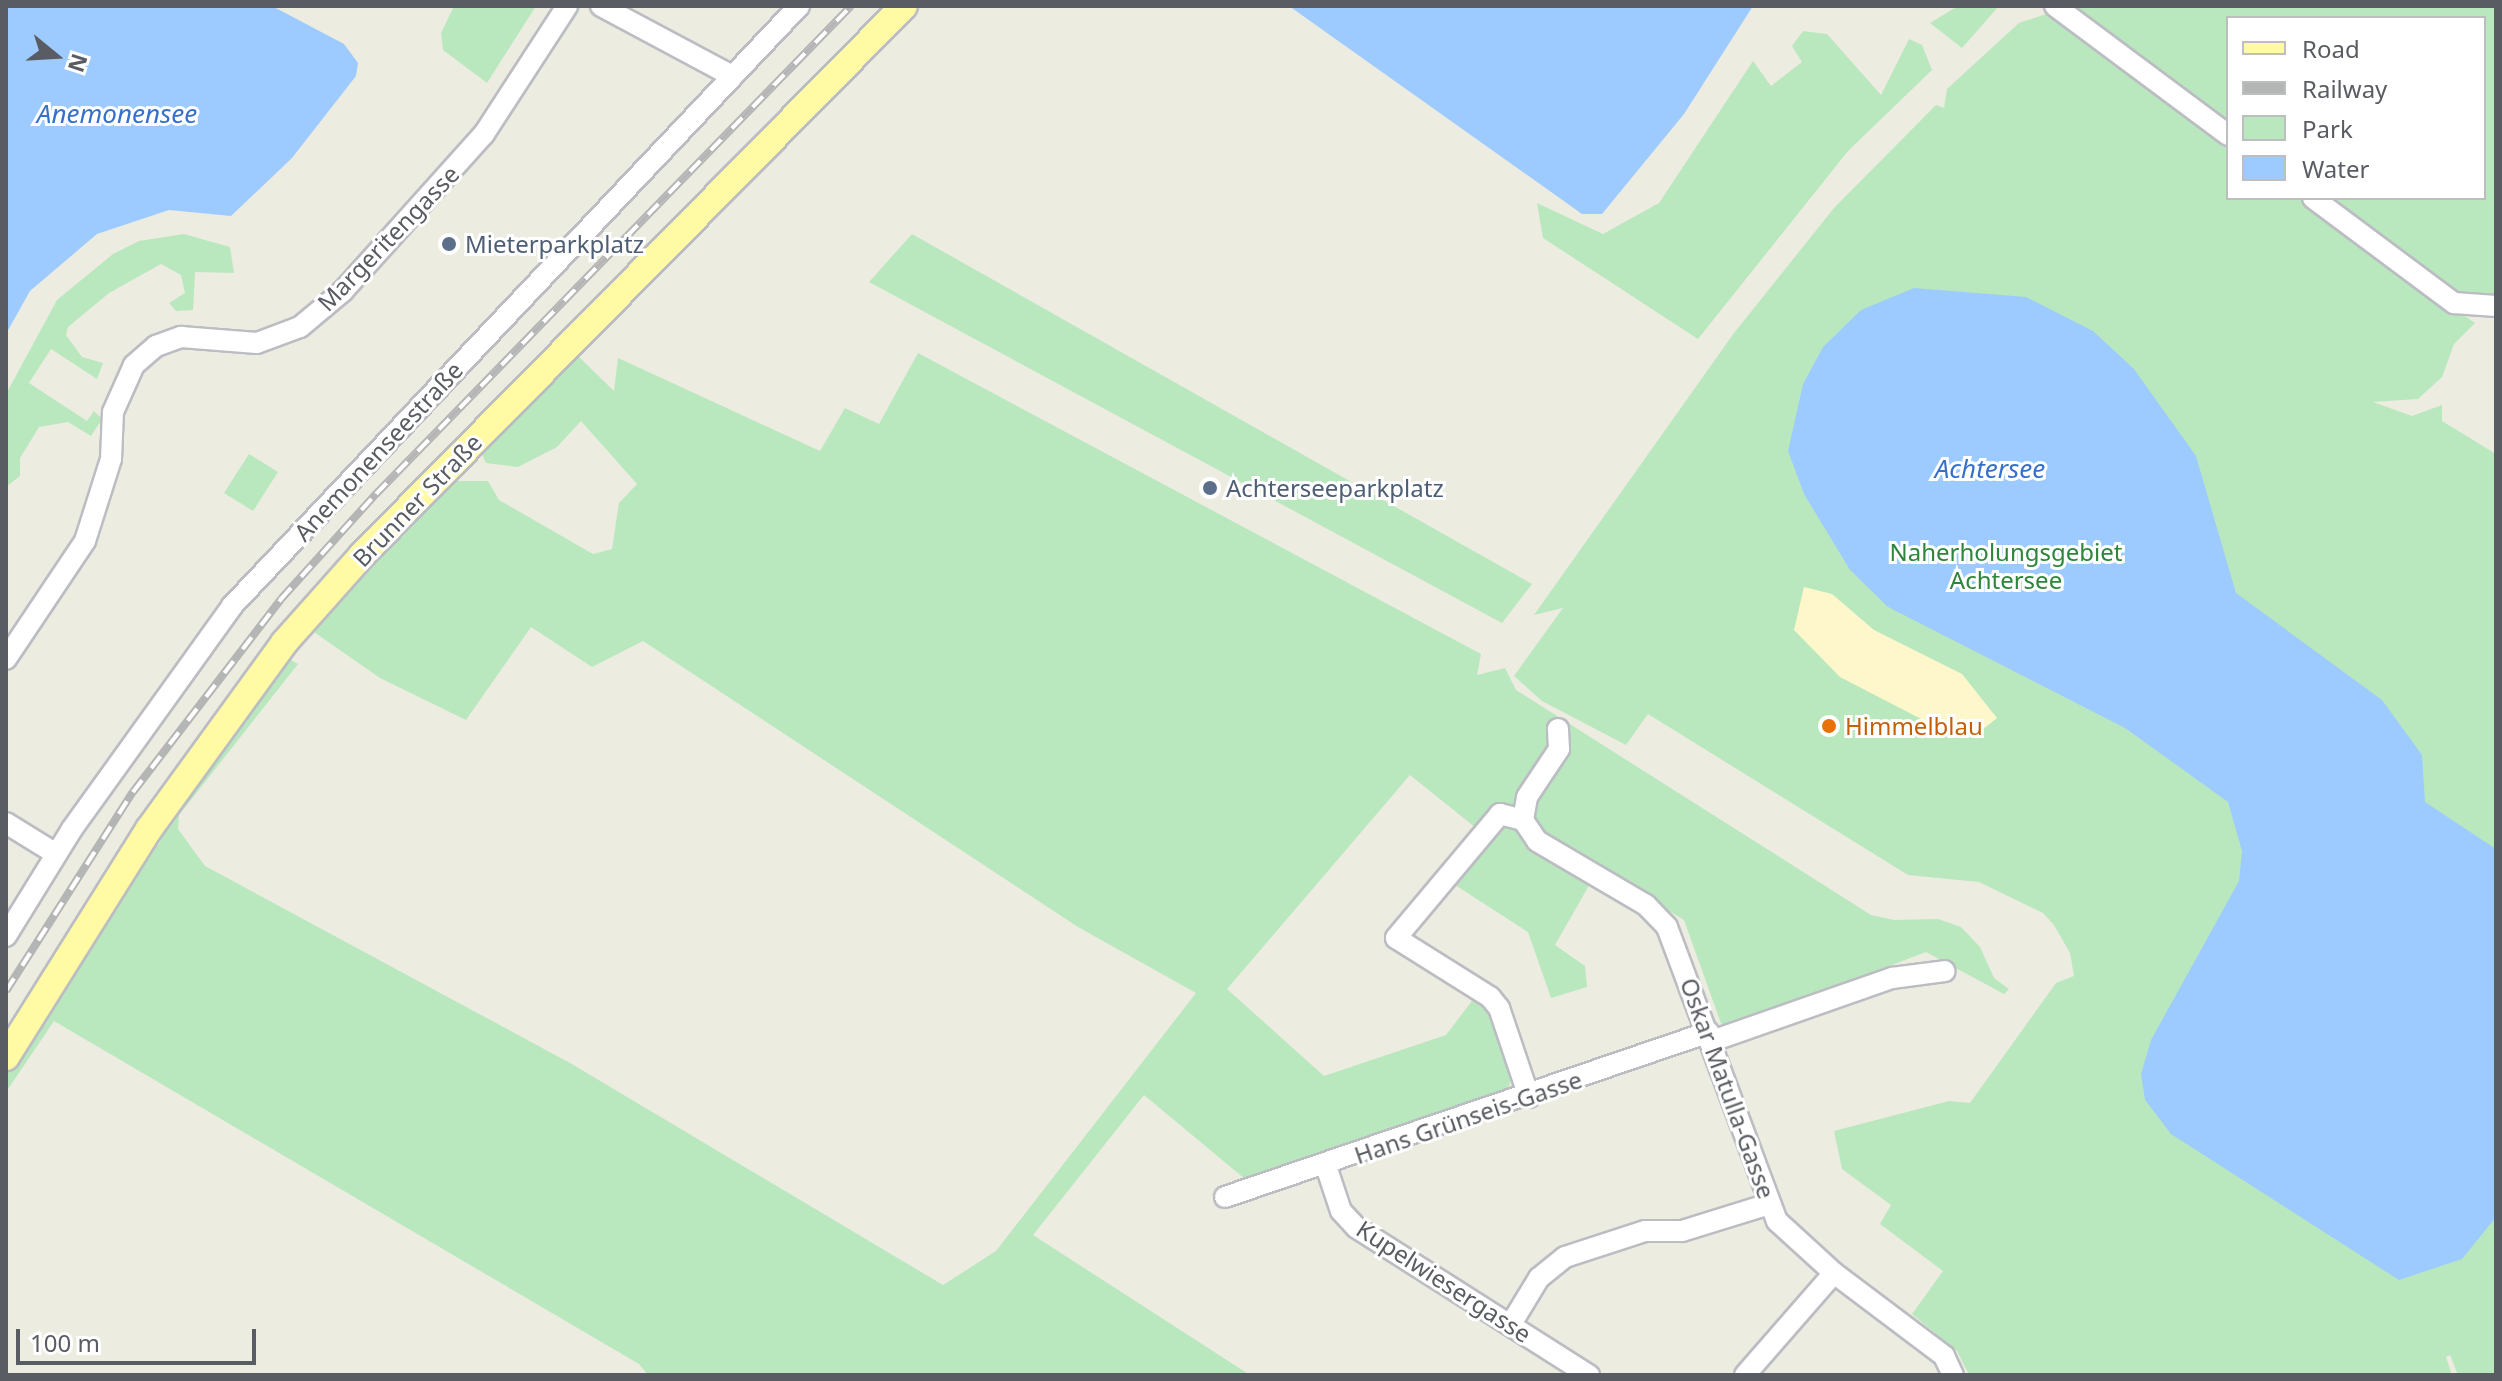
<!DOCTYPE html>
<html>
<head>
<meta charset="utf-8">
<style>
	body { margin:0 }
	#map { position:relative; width:2502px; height:1381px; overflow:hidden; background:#edece0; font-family:"Noto Sans",sans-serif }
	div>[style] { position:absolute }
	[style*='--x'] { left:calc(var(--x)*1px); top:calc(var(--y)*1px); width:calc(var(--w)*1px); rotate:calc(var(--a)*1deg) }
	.green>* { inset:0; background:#b9e8be }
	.sand>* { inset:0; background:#fdf7cb }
	.water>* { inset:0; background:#9ecbff }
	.roads { filter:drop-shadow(2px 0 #bbbdc3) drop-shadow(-2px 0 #bbbdc3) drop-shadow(0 2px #bbbdc3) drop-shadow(0 -2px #bbbdc3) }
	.minor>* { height:20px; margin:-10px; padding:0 10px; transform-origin:10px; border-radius:10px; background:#fff }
	.major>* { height:26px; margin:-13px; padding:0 13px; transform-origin:13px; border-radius:13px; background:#fffaa3 }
	.rail>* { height:8px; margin-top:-4px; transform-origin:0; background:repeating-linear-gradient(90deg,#fff 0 15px,#b4b5b5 0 30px); box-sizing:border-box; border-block:2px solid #b4b5b5 }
	.dots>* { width:22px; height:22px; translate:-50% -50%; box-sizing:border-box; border:4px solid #fff; border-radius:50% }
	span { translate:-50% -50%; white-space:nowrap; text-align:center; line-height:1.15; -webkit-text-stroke:6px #fff; paint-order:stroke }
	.street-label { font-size:24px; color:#595c62 }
	.service-label { font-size:24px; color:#4e5e75 }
	.left { translate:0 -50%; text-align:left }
	.park-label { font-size:24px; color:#2d863b }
	.food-label { font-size:24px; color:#c56008 }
	.water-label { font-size:26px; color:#3770cc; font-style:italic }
	.frame { position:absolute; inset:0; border:8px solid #595c62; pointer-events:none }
	.legend { position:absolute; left:2226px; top:16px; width:260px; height:184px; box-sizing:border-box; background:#fff; border:2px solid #bdbec0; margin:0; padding:10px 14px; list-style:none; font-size:24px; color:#595c62 }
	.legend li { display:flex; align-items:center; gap:16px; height:40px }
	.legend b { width:40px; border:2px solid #bdbec0 }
	.north { position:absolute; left:16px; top:16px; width:80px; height:80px; -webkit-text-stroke:6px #fff; paint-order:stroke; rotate:108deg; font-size:22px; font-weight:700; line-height:32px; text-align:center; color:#595c62 }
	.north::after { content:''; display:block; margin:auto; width:28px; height:36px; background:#595c62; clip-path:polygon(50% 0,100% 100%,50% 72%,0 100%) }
	.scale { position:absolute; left:16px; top:1329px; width:240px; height:36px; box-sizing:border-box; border:4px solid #595c62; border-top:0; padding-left:10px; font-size:24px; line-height:28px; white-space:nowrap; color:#595c62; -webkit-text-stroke:6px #fff; paint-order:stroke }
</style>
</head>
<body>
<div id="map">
	<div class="green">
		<div style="clip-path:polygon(454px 6px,536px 6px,487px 83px,443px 50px,441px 33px)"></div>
		<div style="clip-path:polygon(1958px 6px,1999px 6px,1962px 48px,1930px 23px)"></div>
		<div style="clip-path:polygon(2076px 6px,2496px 6px,2496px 299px,2458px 301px,2325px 198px,2484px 198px,2484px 18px,2228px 18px,2228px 123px)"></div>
		<div style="clip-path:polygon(2049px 13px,2228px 146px,2228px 198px,2299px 198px,2475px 323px,2454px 344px,2442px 377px,2418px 399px,2373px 402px,2412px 416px,2442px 405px,2442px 421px,2496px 454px,2496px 1375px,2458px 1375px,2450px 1355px,2446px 1357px,2452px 1375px,1969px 1375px,1957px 1351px,1912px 1314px,1943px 1271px,1880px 1224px,1891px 1205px,1842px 1169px,1834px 1131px,1949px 1101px,1970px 1103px,2056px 983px,2074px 976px,2070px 953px,2054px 925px,2043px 913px,1979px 882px,1908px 875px,1648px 714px,1626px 745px,1542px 701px,1514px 676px,1563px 608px,1534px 615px,1734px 333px,1834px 208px,1936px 105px,1944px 108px,1947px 89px,2019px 23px)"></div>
		<div style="clip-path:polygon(1803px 31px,1827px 34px,1881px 95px,1909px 39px,1922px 45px,1932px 70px,1848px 151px,1698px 339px,1543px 238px,1537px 203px,1603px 234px,1659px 203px,1753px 61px,1771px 86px,1802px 62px,1792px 46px)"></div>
		<div style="clip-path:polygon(184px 234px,230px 247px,234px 273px,195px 272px,193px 310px,176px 311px,169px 303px,185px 293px,181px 275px,161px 264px,109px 293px,68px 327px,66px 335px,82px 357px,103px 363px,97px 379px,51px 349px,29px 383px,87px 421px,94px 411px,102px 419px,91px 436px,68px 422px,39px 427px,20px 458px,20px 476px,6px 487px,6px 394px,57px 300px,113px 254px,139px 241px)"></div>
		<div style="clip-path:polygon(912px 234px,1532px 584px,1502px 623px,869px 282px)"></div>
		<div style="clip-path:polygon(918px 353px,1481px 654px,1477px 675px,1505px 668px,1516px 690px,1871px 915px,1894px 920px,1938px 919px,1961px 927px,1980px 947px,1994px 978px,2009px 989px,2004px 994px,1926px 952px,1723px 1029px,1684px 920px,1599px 868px,1555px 945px,1585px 966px,1587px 987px,1551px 998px,1528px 932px,1452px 883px,1486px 836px,1410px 775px,1227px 989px,1324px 1076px,1446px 1035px,1475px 997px,1492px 1014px,1512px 1072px,1508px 1092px,1245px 1179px,1144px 1095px,1033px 1235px,1250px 1375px,648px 1375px,639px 1364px,54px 1021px,6px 1092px,6px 1072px,135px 867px,159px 844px,175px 806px,269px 676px,291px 660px,298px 664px,179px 815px,178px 829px,205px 866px,570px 1063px,943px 1285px,996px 1251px,1196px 993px,1078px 927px,643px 641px,592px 667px,531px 627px,466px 720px,380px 678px,314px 632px,334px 600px,446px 481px,488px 481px,499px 500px,593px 554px,612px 549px,619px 503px,637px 484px,581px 421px,557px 447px,518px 467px,486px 463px,481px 452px,576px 354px,614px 391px,618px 358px,820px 451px,845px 408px,879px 424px)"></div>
		<div style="clip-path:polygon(249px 454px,278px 472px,253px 511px,224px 493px)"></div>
	</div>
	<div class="sand">
		<div style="clip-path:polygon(1804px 587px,1832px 594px,1874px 630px,1962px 674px,1997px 718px,1978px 733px,1956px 737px,1840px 677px,1794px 630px)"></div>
	</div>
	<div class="water">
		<div style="clip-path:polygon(6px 6px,272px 6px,344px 44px,358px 63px,356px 76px,292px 158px,231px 216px,169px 210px,97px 234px,30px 291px,6px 334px)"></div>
		<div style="clip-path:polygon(1289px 6px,1753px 6px,1684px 114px,1602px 214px,1582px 214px)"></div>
		<div style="clip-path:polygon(1914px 288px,2026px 297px,2093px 331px,2134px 369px,2196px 456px,2236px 593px,2382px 700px,2422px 755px,2425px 802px,2496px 849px,2496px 1217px,2462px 1259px,2399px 1280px,2171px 1134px,2145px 1100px,2141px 1074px,2151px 1040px,2239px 881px,2242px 851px,2228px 802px,2125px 728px,1888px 607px,1850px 570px,1804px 494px,1788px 451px,1803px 384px,1823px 347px,1861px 310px)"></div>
	</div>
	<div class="roads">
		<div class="minor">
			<div style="--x:601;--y:6;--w:149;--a:28.1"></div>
			<div style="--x:2055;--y:6;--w:216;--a:36.7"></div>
			<div style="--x:2313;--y:198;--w:176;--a:36.7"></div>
			<div style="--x:2454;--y:303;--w:42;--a:4.1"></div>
			<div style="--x:6;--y:659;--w:142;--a:-56.2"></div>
			<div style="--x:85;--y:541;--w:86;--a:-72.4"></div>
			<div style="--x:111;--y:459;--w:47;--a:-87.6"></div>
			<div style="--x:113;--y:412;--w:51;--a:-65.9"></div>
			<div style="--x:134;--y:365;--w:29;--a:-41"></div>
			<div style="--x:156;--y:346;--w:27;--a:-20"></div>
			<div style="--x:181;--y:337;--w:76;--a:4.5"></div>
			<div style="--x:257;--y:343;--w:46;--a:-20.4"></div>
			<div style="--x:300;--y:327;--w:56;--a:-39.9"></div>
			<div style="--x:343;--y:291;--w:211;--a:-48.1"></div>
			<div style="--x:484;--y:134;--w:153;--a:-57"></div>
			<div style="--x:1523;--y:820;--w:23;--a:-80"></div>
			<div style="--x:1527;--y:797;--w:58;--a:-56.3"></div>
			<div style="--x:1559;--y:749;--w:20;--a:-93"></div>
			<div style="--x:6;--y:823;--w:59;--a:31.8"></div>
			<div style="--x:6;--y:936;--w:126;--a:-58.3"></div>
			<div style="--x:72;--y:829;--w:274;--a:-54.3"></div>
			<div style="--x:232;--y:606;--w:826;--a:-46.62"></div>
			<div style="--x:1712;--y:1041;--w:191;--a:-19.3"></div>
			<div style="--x:1892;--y:978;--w:53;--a:-7.5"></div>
			<div style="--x:1529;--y:1097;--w:94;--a:-108.6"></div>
			<div style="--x:1499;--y:1008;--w:14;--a:-129"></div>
			<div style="--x:1490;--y:997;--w:111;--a:-147.9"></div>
			<div style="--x:1396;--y:938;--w:162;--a:-50"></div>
			<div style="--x:1500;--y:814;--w:24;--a:15"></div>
			<div style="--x:1523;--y:820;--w:25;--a:56"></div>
			<div style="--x:1537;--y:841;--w:126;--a:30.4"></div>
			<div style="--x:1646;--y:905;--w:30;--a:46"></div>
			<div style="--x:1667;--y:927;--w:314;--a:69.5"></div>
			<div style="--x:1777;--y:1221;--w:77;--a:42.4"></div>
			<div style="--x:1834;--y:1273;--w:138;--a:37"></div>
			<div style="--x:1944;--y:1356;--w:21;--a:65"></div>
			<div style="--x:1326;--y:1166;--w:47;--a:71.6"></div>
			<div style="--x:1341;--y:1211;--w:23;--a:47"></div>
			<div style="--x:1357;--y:1228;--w:275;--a:32.4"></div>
			<div style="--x:1225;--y:1197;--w:511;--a:-18.82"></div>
			<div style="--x:1511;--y:1324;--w:54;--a:-58.7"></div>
			<div style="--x:1539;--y:1278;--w:33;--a:-39"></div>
			<div style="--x:1565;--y:1257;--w:84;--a:-18"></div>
			<div style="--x:1645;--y:1231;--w:37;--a:0"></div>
			<div style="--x:1682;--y:1231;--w:91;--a:-17.2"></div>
			<div style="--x:1745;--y:1375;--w:135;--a:-48.9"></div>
		</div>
		<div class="major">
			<div style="--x:6;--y:1057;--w:269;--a:-57.9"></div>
			<div style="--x:149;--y:829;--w:230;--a:-54"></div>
			<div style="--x:284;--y:643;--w:118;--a:-48.4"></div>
			<div style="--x:362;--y:555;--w:771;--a:-45.37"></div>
		</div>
	</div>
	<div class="rail">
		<div style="--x:6;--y:991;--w:236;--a:-57.5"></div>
		<div style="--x:133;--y:792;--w:243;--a:-52.5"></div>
		<div style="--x:281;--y:599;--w:142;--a:-47.9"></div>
		<div style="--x:376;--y:494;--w:681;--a:-45.77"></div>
	</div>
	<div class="dots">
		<div style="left:449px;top:244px;background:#5c6f8a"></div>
		<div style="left:1210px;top:488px;background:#5c6f8a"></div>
		<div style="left:1829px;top:726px;background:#e8710a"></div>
	</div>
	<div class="street-label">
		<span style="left:388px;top:238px;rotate:-46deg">Margeritengasse</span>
		<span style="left:378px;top:451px;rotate:-47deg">Anemonenseestraße</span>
		<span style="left:417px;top:500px;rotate:-46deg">Brunner Straße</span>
		<span style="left:1728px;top:1088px;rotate:70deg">Oskar Matulla-Gasse</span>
		<span style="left:1468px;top:1117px;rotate:-19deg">Hans Grünseis-Gasse</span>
		<span style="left:1444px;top:1281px;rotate:33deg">Kupelwiesergasse</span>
	</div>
	<div class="service-label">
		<span class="left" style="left:465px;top:244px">Mieterparkplatz</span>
		<span class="left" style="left:1226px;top:488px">Achterseeparkplatz</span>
	</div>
	<div class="park-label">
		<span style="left:2006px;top:566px">Naherholungsgebiet<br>Achtersee</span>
	</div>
	<div class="food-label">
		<span class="left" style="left:1845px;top:726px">Himmelblau</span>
	</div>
	<div class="water-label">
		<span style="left:117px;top:114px">Anemonensee</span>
		<span style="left:1990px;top:469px">Achtersee</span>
	</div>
	<div class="frame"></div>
	<ul class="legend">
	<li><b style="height:10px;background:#fffaa3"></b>Road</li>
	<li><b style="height:10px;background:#b4b5b5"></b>Railway</li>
	<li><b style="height:22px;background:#b9e8be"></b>Park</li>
	<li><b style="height:22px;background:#9ecbff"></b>Water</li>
	</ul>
	<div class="north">N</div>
	<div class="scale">100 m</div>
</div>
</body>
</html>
